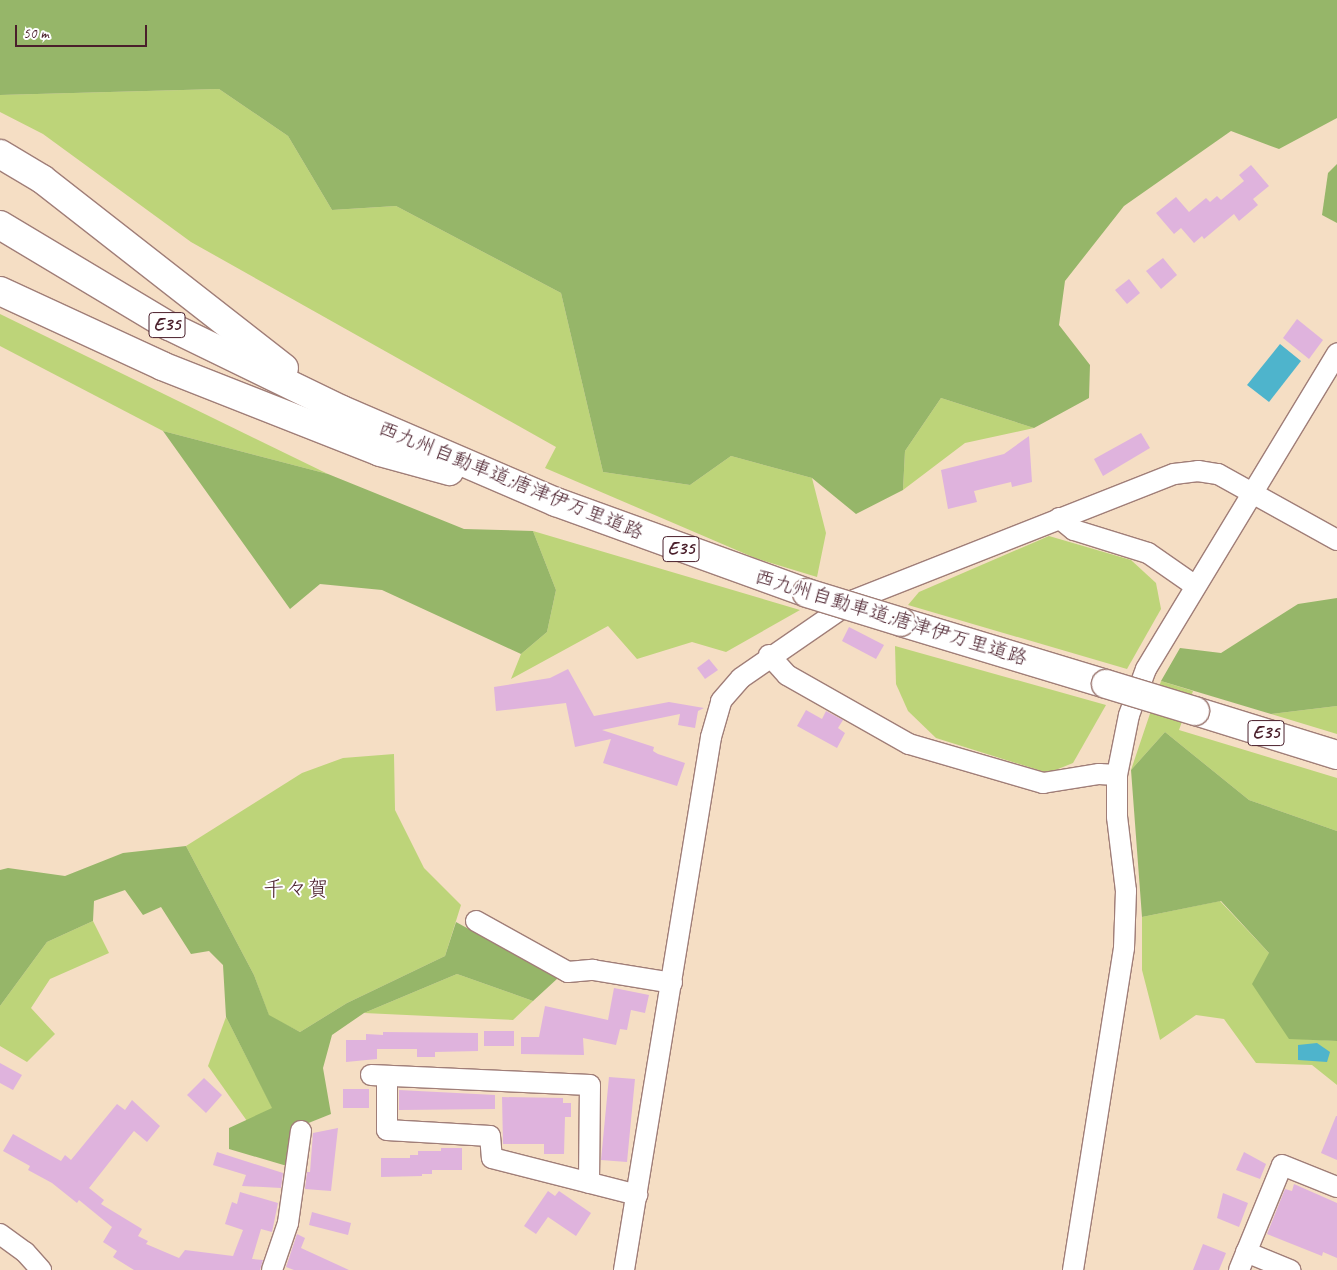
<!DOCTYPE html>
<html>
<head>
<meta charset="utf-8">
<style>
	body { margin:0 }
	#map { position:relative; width:1337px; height:1270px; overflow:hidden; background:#f5dec4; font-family:Caveat,"Klee One",sans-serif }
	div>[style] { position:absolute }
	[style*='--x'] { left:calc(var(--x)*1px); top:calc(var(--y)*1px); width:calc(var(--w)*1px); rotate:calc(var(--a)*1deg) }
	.green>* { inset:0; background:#bdd479 }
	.forest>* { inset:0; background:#96b669 }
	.water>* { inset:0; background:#4eb4cc }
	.building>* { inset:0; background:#dfb3dd }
	.roads { filter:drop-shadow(1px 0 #a07e78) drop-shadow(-1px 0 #a07e78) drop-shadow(0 1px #a07e78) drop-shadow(0 -1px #a07e78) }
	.minor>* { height:20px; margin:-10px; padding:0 10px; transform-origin:10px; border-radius:10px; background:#fff }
	.highway>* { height:28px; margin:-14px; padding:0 14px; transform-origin:14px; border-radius:14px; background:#fff }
	.bridges { filter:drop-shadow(1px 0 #a07e78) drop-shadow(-1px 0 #a07e78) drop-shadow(0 1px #a07e78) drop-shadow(0 -1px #a07e78) }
	.highway-bridge>* { height:28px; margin:-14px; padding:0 14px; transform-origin:14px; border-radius:14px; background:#fff }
	span { translate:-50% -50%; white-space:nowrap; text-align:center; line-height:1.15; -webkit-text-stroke:4px #fff; paint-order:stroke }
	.shield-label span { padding:1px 4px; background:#fff; border:1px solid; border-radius:4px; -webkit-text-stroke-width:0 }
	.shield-label { font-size:19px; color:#4a1f2b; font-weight:700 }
	.street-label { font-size:20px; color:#4a1f2b }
	.quarter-label { font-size:22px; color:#4a1f2b }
	.scale { position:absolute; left:15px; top:25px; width:132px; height:22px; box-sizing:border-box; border:2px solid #4a1f2b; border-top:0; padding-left:6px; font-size:15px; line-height:18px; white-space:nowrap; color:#4a1f2b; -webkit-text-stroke:4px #fff; paint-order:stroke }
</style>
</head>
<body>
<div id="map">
	<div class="green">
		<div style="clip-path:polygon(219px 89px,288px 136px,332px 210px,396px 206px,561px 293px,603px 472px,690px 485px,731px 456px,812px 478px,826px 533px,817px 577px,755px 558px,545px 468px,556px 447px,191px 242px,43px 134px,0 112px,0 95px)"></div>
		<div style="clip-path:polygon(0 314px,328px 474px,163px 431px,0 346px)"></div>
		<div style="clip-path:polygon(941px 398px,1034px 428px,965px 443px,903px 490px,905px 451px)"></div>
		<div style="clip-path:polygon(533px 531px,800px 610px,726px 652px,692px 642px,637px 659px,608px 626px,511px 679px,521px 654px,547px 632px,556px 590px)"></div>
		<div style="clip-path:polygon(1049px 536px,1131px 560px,1156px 583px,1161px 609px,1127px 669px,908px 605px,919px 592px)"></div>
		<div style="clip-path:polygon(895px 646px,1106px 705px,1073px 763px,1048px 773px,936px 738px,908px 711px,896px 684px)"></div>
		<div style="clip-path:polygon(1161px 681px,1193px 691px,1179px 730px,1337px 778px,1337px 831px,1249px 800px,1165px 732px,1131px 770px)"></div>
		<div style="clip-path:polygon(1337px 706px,1337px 734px,1271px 714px)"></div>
		<div style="clip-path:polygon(394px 754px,395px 810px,424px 868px,461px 905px,445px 956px,347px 1003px,300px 1032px,269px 1016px,254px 975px,186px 846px,302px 773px,343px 758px)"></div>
		<div style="clip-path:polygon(1220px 901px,1269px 953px,1289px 1038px,1337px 1041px,1337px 1085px,1312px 1065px,1256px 1063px,1224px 1019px,1196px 1015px,1160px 1040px,1142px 970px,1142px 917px)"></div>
		<div style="clip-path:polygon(93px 921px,109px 953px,50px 979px,31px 1008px,55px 1034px,27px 1062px,0 1046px,0 1006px,47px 942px)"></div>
		<div style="clip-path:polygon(457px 974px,533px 1001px,513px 1020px,364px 1013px)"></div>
		<div style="clip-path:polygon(226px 1017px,273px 1109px,247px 1121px,208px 1066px)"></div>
	</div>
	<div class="forest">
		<div style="clip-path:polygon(0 0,1337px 0,1337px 118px,1279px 149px,1231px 131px,1124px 206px,1065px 281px,1059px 325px,1090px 365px,1089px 398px,1034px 428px,941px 398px,905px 451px,903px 490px,856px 514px,812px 478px,731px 456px,690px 485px,603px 472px,561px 293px,396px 206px,332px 210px,288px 136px,219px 89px,0 95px)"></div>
		<div style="clip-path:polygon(1337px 164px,1337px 223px,1322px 215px,1328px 173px)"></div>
		<div style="clip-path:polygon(163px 431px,328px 474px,464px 529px,533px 531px,556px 590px,547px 632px,521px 654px,382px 590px,320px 584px,290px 609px)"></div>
		<div style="clip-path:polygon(1337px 598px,1337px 706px,1271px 714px,1161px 681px,1180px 648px,1221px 653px,1298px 604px)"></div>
		<div style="clip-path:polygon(1165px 732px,1249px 800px,1337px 831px,1337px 1041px,1289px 1039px,1252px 984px,1269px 953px,1221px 901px,1142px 917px,1131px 770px)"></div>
		<div style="clip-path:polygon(186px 846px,254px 975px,269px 1015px,300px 1032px,347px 1003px,445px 956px,456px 922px,558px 978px,533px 1001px,457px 974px,364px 1013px,332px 1035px,323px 1068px,331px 1114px,296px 1128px,287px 1166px,229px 1149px,229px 1128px,272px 1108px,226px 1017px,223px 965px,209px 951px,191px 954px,161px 907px,143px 915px,125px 890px,94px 901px,93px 921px,47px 942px,0 1006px,0 870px,8px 868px,65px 876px,123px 853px)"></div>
	</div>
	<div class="water">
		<div style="clip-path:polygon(1280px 344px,1301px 361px,1269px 402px,1247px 385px)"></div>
		<div style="clip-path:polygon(1317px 1043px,1330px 1052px,1327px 1062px,1298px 1060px,1298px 1045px)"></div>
	</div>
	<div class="building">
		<div style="clip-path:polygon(1251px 165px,1269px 186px,1253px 199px,1258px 205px,1239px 221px,1234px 214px,1204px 239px,1202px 236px,1194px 243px,1181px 228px,1174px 234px,1156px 213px,1176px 197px,1189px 212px,1206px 198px,1210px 202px,1217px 196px,1221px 200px,1244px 181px,1239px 175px)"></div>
		<div style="clip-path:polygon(1163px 258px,1177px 275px,1161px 289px,1146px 271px)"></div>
		<div style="clip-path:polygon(1129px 279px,1140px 293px,1127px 304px,1115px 290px)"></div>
		<div style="clip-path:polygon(1297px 319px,1323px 340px,1309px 359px,1283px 338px)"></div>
		<div style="clip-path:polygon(1141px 433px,1150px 448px,1103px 476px,1094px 459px)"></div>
		<div style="clip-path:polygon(1029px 436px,1032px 482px,1012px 487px,1011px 482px,974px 491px,977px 502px,948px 509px,941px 470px,1004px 454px)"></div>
		<div style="clip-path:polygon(849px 627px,884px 645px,876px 659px,842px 641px)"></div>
		<div style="clip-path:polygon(709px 659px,718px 670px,705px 679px,697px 668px)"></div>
		<div style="clip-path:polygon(568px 669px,594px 716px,669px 702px,704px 708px,698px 711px,695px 728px,678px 725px,680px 714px,602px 730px,654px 747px,653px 751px,658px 754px,685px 763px,677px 786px,603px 763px,611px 739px,575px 747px,566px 703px,496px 711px,494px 687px,550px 678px)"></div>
		<div style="clip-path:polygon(806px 710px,822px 719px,826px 711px,843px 720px,838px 728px,845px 733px,837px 748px,797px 726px)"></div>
		<div style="clip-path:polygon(614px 988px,649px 995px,645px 1013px,631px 1010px,627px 1030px,620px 1029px,616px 1045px,583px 1038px,584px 1055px,521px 1054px,521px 1037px,539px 1037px,545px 1006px,608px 1020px)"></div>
		<div style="clip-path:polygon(484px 1031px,514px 1031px,514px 1046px,484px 1046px)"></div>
		<div style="clip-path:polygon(383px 1032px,478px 1033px,478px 1051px,435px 1052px,435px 1057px,417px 1057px,417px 1049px,377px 1049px,377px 1059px,346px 1062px,346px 1040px,366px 1040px,366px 1034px,383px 1035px)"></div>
		<div style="clip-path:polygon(0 1063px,22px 1075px,13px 1090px,0 1083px)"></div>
		<div style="clip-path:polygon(609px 1077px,635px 1079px,627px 1162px,601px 1160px)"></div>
		<div style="clip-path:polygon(204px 1078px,222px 1095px,206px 1113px,187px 1095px)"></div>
		<div style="clip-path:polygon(343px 1089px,369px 1089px,369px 1108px,343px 1108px)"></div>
		<div style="clip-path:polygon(399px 1090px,495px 1095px,495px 1109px,399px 1110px)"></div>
		<div style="clip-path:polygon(502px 1097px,563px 1098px,563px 1103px,571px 1103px,571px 1117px,565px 1117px,564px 1154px,544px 1154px,544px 1144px,503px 1144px)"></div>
		<div style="clip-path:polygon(132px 1100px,160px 1126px,147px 1142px,134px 1131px,89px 1188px,104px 1200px,101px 1204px,142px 1229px,138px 1236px,148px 1241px,146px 1244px,179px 1258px,185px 1250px,233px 1256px,243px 1230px,225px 1224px,232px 1202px,237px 1204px,240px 1192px,278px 1203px,272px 1232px,261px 1229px,252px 1259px,263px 1260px,260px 1270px,134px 1270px,113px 1257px,117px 1251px,103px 1242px,112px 1227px,79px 1200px,77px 1203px,52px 1183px,28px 1170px,30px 1166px,3px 1151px,13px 1134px,61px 1161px,65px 1155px,71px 1160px,117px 1104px,125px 1110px)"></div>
		<div style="clip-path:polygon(1336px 1116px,1337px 1116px,1337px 1160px,1321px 1153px)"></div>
		<div style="clip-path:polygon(338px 1128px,331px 1191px,305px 1189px,307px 1172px,310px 1172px,313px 1133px)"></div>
		<div style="clip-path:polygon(441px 1148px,462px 1148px,462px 1170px,432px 1170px,432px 1174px,422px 1174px,422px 1176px,381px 1177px,381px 1158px,410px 1158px,410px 1155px,418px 1155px,418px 1151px,441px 1151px)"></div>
		<div style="clip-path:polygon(217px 1152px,283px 1173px,281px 1188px,242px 1186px,246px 1175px,213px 1165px)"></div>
		<div style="clip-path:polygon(1244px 1152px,1266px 1164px,1260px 1179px,1236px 1170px)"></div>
		<div style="clip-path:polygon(1294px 1184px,1337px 1203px,1337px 1258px,1323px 1252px,1322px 1256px,1267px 1234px,1285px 1189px,1292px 1191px)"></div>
		<div style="clip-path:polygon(548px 1191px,555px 1196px,559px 1191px,591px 1213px,576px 1236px,548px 1217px,536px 1234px,524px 1226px)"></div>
		<div style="clip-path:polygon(1223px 1193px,1248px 1203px,1239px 1227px,1217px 1218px)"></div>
		<div style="clip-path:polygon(312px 1212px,351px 1223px,348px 1235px,309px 1225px)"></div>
		<div style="clip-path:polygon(297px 1234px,305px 1238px,301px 1248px,349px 1270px,294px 1270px,286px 1267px)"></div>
		<div style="clip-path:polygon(1203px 1244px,1226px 1253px,1219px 1270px,1193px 1270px)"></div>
	</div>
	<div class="roads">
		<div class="minor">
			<div style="--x:1059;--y:518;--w:19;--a:39"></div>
			<div style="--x:1074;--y:530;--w:77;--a:17.3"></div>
			<div style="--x:1148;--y:553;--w:56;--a:34.8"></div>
			<div style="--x:769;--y:655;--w:27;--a:48"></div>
			<div style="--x:787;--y:675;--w:140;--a:29.5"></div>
			<div style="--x:909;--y:744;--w:140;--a:16.2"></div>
			<div style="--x:1043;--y:783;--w:57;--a:-9.1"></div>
			<div style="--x:1099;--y:774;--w:18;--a:3"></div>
			<div style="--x:476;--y:921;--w:105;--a:29"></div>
			<div style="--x:568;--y:972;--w:25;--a:-5"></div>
			<div style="--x:593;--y:970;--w:80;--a:9.3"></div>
			<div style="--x:371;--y:1075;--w:219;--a:2.6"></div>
			<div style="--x:590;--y:1085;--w:98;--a:90.6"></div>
			<div style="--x:387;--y:1076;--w:54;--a:90"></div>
			<div style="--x:387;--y:1130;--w:103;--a:3.3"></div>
			<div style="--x:490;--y:1136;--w:22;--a:85"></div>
			<div style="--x:492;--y:1158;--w:150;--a:14.3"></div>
			<div style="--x:0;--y:1234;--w:31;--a:36"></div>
			<div style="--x:25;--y:1252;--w:24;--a:48"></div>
			<div style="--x:1246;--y:1252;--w:48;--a:22.2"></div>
			<div style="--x:272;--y:1270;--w:50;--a:-71.2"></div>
			<div style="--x:288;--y:1223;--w:93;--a:-82"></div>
			<div style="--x:624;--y:1270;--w:540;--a:-80.73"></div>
			<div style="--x:711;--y:737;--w:37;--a:-74"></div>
			<div style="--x:721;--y:701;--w:30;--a:-49"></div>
			<div style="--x:741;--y:678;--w:137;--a:-34.6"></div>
			<div style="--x:854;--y:600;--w:344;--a:-21.5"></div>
			<div style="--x:1174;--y:474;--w:24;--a:-7"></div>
			<div style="--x:1198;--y:471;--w:20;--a:9"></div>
			<div style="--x:1218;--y:474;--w:136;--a:29"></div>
			<div style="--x:1073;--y:1270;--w:326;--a:-81"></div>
			<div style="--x:1124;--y:948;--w:57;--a:-88"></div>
			<div style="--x:1126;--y:891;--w:75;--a:-96.9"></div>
			<div style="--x:1117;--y:817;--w:42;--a:-90"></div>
			<div style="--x:1117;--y:775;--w:61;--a:-78.7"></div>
			<div style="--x:1129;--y:715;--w:49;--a:-69.7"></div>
			<div style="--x:1146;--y:669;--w:369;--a:-58.8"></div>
			<div style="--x:1239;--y:1270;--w:113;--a:-67.7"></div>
			<div style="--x:1282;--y:1165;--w:59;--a:21.8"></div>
		</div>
		<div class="highway">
			<div style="--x:0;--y:154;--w:49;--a:30.8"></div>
			<div style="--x:42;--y:179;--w:307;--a:38"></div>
			<div style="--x:0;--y:225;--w:197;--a:30.9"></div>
			<div style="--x:169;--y:326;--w:192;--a:25.9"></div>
			<div style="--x:342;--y:410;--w:233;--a:23.3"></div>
			<div style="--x:556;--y:502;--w:267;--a:19.9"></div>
			<div style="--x:0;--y:291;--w:179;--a:24.8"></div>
			<div style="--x:162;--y:366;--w:234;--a:21.5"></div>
			<div style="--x:380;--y:452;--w:72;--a:15.4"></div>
			<div style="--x:901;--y:622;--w:214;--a:16.8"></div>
			<div style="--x:1195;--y:711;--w:149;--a:17.2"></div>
		</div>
	</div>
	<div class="bridges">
		<div class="highway-bridge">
			<div style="--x:807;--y:593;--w:98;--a:17.1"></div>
			<div style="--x:1106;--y:684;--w:93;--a:16.9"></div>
		</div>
	</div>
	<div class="shield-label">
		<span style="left:167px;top:325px">E35</span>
		<span style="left:681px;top:549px">E35</span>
		<span style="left:1266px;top:733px">E35</span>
	</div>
	<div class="street-label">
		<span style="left:511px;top:480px;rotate:22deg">西九州自動車道;唐津伊万里道路</span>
		<span style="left:891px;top:617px;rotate:17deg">西九州自動車道;唐津伊万里道路</span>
	</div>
	<div class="quarter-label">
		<span style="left:296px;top:890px">千々賀</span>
	</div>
	<div class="scale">50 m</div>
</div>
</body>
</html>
